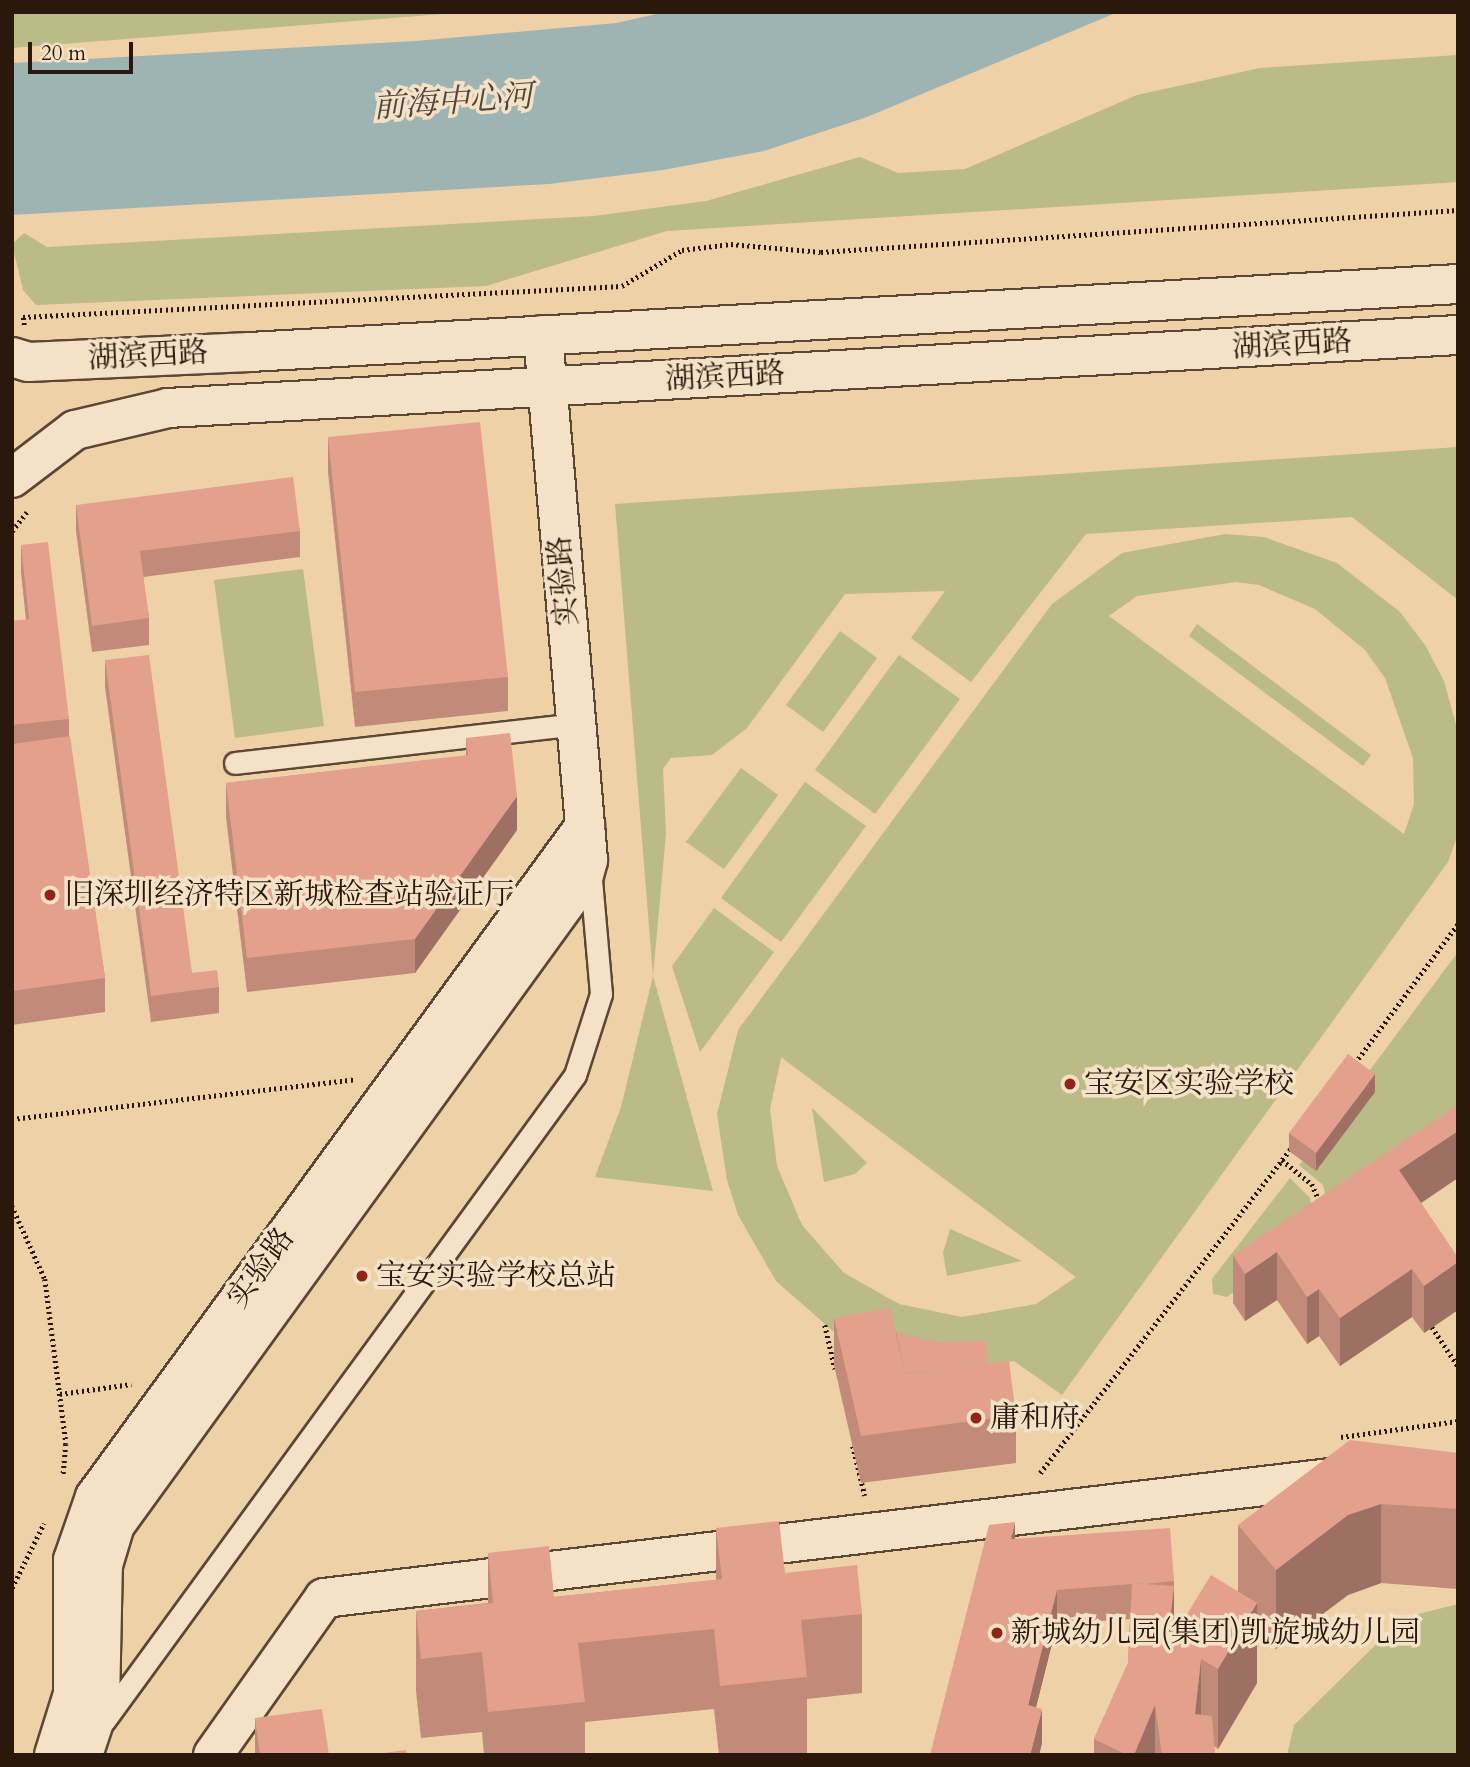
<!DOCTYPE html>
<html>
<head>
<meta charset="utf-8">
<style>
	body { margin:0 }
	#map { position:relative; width:1470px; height:1767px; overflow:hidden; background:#eed1a7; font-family:Cardo,"Noto Serif SC",serif }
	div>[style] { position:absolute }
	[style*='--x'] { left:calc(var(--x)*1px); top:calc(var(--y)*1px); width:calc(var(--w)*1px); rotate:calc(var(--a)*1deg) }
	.green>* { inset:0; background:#babb86 }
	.water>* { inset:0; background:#9eb4b3 }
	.path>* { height:4.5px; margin-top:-2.25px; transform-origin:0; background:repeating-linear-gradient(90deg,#2b180d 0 2px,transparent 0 5.5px) }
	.roads { filter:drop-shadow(2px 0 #5c4634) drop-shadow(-2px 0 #5c4634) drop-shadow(0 2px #5c4634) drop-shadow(0 -2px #5c4634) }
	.lane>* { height:21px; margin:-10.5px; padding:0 10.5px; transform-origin:10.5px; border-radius:10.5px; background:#f4e1c6 }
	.street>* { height:38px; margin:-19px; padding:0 19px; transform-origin:19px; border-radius:19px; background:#f4e1c6 }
	.secondary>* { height:38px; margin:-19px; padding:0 19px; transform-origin:19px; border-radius:19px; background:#f4e1c6 }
	.wall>* { inset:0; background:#c28a79 }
	.shaded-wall>* { inset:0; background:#9e7063 }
	.building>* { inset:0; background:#e2a08d }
	.dots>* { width:19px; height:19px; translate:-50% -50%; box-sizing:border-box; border:4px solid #f4e1c6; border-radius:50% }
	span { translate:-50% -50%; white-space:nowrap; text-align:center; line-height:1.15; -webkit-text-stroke:7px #f4e1c6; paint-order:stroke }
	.street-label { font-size:30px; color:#2b180d }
	.poi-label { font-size:30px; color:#2b180d }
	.left { translate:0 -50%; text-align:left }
	.water-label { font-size:32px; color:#4e473f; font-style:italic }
	.frame { position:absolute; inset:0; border:14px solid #2b180d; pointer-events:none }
	.scale { position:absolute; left:28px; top:42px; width:105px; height:32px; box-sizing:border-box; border:4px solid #2b180d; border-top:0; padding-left:9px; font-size:21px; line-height:24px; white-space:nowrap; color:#2b180d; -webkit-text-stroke:5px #f4e1c6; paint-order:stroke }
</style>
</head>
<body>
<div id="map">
	<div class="green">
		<div style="clip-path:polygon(12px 12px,468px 12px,12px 48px)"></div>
		<div style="clip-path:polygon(1458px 55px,1458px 182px,667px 231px,486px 286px,36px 305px,23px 290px,12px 244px,24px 233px,47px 247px,594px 216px,706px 201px,860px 157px,898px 173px,965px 169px,1137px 95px,1260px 68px)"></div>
		<div style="clip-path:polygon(1458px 447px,1458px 600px,1352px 517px,1086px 534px,971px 682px,911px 638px,945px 591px,845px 594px,747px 728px,712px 755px,671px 758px,663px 769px,666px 833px,653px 976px,713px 1191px,595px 1177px,621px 1107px,653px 976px,615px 504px)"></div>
		<div style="clip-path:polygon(evenodd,1225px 534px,1264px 537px,1337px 563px,1400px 612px,1425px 645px,1444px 681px,1458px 732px,1458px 834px,1448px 862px,1062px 1395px,1014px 1361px,985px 1367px,834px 1332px,776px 1281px,738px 1215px,727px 1180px,717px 1114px,738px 1030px,1052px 604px,1122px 553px,1225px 534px,1236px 582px,1259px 585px,1315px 609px,1365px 650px,1385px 678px,1413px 758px,1414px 804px,1404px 834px,1109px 616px,1137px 596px,1236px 582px,1225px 534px,781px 1058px,782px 1058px,1076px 1277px,1036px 1304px,962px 1317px,899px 1304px,844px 1273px,802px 1225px,777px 1166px,770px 1109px,781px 1058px)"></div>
		<div style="clip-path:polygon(303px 569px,324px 726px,235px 738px,214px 580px)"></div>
		<div style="clip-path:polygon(1197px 624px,1371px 755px,1363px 766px,1189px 636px)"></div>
		<div style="clip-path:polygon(840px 631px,877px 658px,823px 732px,786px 705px)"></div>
		<div style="clip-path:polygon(899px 655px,960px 699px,875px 814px,815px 770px)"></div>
		<div style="clip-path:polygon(741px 768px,778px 795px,724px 869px,686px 842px)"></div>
		<div style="clip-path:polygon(805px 782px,866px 826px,781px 942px,721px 898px)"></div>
		<div style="clip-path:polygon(714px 908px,774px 952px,700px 1052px,672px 966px)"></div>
		<div style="clip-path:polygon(1458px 952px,1458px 1139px,1330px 1215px,1323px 1185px,1299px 1165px,1303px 1161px,1316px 1170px,1374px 1092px,1361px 1082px)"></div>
		<div style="clip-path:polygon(812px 1108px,867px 1163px,855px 1174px,824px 1182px)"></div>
		<div style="clip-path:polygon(1290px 1178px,1310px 1198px,1318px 1233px,1227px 1297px,1213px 1294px,1212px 1279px)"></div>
		<div style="clip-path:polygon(950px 1229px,1022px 1261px,947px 1276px,943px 1253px)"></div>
		<div style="clip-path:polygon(1458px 1604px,1458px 1755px,1287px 1755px,1294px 1725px,1403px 1618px)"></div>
	</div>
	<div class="water">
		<div style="clip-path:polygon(666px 12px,1118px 12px,867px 117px,764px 151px,663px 170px,549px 184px,12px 215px,12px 63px,416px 41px,616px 23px)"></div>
	</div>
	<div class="path">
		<div style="--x:24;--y:325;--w:8;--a:-97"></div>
		<div style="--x:23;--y:317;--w:600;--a:-2.96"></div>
		<div style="--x:622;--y:286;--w:70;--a:-31"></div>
		<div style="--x:682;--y:250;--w:49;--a:-7"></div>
		<div style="--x:731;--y:244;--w:90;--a:5.1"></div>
		<div style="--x:821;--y:252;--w:638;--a:-3.77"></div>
		<div style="--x:12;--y:531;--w:24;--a:-52"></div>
		<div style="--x:1456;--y:719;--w:2;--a:0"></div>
		<div style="--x:1355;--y:1063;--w:173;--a:-53.5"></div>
		<div style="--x:12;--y:1119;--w:346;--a:-6.6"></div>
		<div style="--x:1282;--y:1160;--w:38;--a:39"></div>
		<div style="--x:1312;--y:1184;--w:21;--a:67"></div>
		<div style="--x:12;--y:1206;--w:80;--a:65.7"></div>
		<div style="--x:45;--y:1279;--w:166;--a:82.7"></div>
		<div style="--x:66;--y:1444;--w:32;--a:95"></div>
		<div style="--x:825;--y:1325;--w:45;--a:77.2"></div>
		<div style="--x:1432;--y:1327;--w:47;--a:56.3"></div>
		<div style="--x:60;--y:1394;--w:72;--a:-8"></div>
		<div style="--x:1341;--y:1437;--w:118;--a:-7.8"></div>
		<div style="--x:853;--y:1446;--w:51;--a:76.5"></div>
		<div style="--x:1040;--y:1473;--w:411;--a:-52.3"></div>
		<div style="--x:12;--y:1588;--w:72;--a:-63.8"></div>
	</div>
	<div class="roads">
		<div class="lane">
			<div style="--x:235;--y:763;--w:343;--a:-6.5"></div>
			<div style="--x:104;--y:1721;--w:799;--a:-53.9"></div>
			<div style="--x:575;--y:1075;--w:85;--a:-72.2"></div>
			<div style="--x:601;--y:994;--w:125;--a:-95"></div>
		</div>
		<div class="street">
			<div style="--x:213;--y:1755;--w:192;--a:-54.7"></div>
			<div style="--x:324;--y:1598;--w:1030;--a:-6.8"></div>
		</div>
		<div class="secondary">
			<div style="--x:12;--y:357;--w:17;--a:17"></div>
			<div style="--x:28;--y:362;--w:222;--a:-2.6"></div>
			<div style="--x:250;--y:352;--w:1210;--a:-3.22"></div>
			<div style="--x:12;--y:478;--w:79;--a:-37.3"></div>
			<div style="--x:75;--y:430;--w:96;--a:-13.3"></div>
			<div style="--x:168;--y:408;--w:1292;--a:-3.24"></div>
			<div style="--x:54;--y:1755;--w:64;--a:-72.7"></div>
			<div style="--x:73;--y:1694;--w:134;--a:-90"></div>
			<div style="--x:73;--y:1560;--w:67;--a:-70.8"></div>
			<div style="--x:95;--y:1497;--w:831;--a:-53.86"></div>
			<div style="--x:83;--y:1755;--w:54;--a:-71.6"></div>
			<div style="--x:100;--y:1704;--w:139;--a:-88.8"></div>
			<div style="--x:103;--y:1565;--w:42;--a:-73.3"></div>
			<div style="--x:115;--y:1525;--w:798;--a:-54.08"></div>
			<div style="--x:583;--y:879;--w:20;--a:-75"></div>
			<div style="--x:588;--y:860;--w:527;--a:-94.9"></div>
		</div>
	</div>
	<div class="wall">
		<div style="clip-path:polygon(328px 437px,508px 677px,508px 711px,355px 727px,328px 472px)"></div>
		<div style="clip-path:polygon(76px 505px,300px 531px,300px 557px,143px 577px,149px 618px,149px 645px,92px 652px,76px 531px)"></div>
		<div style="clip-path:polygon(21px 545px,69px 719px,69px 736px,105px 978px,105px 1012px,12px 1025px,12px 621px,26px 620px,21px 572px)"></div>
		<div style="clip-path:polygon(105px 660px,192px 973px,219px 987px,219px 1013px,151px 1022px,105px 687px)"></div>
		<div style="clip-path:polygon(466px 738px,517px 830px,415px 973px,247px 992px,226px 817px,226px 783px,466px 756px)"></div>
		<div style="clip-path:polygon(1375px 1092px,1316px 1171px,1289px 1151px,1289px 1133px)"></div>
		<div style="clip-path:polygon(1421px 1203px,1458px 1258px,1458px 1310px,1424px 1333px,1412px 1317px,1340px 1366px,1319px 1336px,1307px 1344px,1277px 1300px,1245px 1321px,1233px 1303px,1233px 1255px)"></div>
		<div style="clip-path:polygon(834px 1318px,896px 1332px,988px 1364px,1016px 1415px,1016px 1463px,861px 1483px,834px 1365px)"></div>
		<div style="clip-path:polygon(1458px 1453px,1458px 1589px,1381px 1583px,1348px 1595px,1276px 1649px,1257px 1627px,1257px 1683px,1218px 1749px,1214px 1746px,1215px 1755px,1094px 1755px,1094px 1739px,1128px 1663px,1130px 1619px,1057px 1624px,1036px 1707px,1042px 1743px,1039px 1755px,1015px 1539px,1174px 1581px,1174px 1635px,1238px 1592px,1238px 1525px)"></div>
		<div style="clip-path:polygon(716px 1528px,785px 1573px,862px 1614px,862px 1693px,807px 1699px,807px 1755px,719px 1755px,714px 1709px,585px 1722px,585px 1755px,484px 1755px,482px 1732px,421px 1738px,416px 1691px,416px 1611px,488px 1603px,488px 1553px,554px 1597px,716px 1580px)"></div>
		<div style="clip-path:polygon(255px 1718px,329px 1755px,255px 1755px)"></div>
	</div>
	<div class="shaded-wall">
		<div style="clip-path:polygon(517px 796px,517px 830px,415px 973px,415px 939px)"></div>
		<div style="clip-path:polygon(1375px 1074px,1375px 1092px,1316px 1171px,1316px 1153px)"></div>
		<div style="clip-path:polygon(1458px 1131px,1458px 1178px,1399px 1218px,1399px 1170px)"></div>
		<div style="clip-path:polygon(1277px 1252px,1277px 1300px,1245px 1321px,1245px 1274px)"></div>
		<div style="clip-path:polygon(1458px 1262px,1458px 1310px,1424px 1333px,1424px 1286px)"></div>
		<div style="clip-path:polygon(1412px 1269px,1412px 1317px,1340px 1366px,1340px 1318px)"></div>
		<div style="clip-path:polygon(1319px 1289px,1319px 1336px,1307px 1344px,1307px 1297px)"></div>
		<div style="clip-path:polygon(1381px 1504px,1381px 1583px,1348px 1595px,1276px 1649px,1276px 1570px,1348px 1515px)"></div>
		<div style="clip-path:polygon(1015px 1522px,1015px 1556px,1011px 1539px)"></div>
		<div style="clip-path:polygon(1174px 1586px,1174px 1665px,1167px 1647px)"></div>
		<div style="clip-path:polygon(1057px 1590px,1057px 1624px,1028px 1739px,1028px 1705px)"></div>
		<div style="clip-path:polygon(1257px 1603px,1257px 1683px,1218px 1749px,1218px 1669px)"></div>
		<div style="clip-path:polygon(1201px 1659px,1201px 1739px,1195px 1714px)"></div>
		<div style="clip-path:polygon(1155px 1705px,1155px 1755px,1134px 1755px)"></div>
		<div style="clip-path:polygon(1042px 1709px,1042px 1743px,1039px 1755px,1030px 1755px)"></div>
	</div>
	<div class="building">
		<div style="clip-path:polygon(480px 422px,508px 677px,355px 692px,328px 437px)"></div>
		<div style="clip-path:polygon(293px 477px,300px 531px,140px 551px,149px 618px,92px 626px,76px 505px)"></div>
		<div style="clip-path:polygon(48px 542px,69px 719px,12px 725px,12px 621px,29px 619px,21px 545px)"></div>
		<div style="clip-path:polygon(149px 655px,192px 973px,217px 970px,219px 987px,151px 996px,105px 660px)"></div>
		<div style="clip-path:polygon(510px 733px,517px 796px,415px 939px,247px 958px,226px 783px,468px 755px,466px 738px)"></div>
		<div style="clip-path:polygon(70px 736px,105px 978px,12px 991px,12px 744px)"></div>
		<div style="clip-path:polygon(1348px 1054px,1375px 1074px,1316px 1153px,1289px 1133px)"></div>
		<div style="clip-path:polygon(1458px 1105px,1458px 1131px,1399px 1170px,1458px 1258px,1458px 1262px,1424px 1286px,1412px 1269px,1340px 1318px,1319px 1289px,1307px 1297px,1277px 1252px,1245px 1274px,1233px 1255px)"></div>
		<div style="clip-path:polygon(890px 1308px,905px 1374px,1009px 1361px,1016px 1415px,861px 1436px,834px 1318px)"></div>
		<div style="clip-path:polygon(896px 1332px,937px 1342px,985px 1341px,988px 1364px,905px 1374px)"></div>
		<div style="clip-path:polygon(1350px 1440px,1458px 1453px,1458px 1509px,1381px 1504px,1348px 1515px,1276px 1570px,1238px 1525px)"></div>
		<div style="clip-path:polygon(779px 1521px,785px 1573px,857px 1565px,862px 1614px,801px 1620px,807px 1677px,720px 1686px,714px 1629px,578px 1643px,585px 1702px,488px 1712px,482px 1652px,421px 1659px,416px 1611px,493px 1603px,488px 1553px,549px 1546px,554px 1597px,722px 1579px,716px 1528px)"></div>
		<div style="clip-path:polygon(1015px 1522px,1011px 1539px,1170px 1528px,1174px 1581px,1145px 1584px,1132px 1583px,1132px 1584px,1057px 1590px,1028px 1705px,1042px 1709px,1030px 1755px,930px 1755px,989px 1525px)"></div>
		<div style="clip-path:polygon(1211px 1575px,1257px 1603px,1218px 1669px,1201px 1659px,1195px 1714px,1212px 1716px,1215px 1755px,1162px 1755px,1155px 1705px,1134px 1755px,1127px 1755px,1094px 1739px,1128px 1663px,1132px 1583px,1174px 1586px,1167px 1647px)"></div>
		<div style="clip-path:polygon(322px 1709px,329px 1755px,260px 1755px,255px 1718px)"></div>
		<div style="clip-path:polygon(406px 1750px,407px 1755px,369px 1755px)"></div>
	</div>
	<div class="dots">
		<div style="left:50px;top:895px;background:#8f2418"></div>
		<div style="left:1070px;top:1084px;background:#8f2418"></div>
		<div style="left:362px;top:1276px;background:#8f2418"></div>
		<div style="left:976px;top:1418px;background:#8f2418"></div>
		<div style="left:997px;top:1633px;background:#8f2418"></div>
	</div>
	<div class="street-label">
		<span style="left:1292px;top:345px;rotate:-3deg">湖滨西路</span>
		<span style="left:148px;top:356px;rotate:-3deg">湖滨西路</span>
		<span style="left:725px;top:377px;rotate:-3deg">湖滨西路</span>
		<span style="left:564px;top:581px;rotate:-95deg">实验路</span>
		<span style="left:261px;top:1268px;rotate:-54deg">实验路</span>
	</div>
	<div class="poi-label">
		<span class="left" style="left:64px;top:895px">旧深圳经济特区新城检查站验证厅</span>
		<span class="left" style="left:1084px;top:1084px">宝安区实验学校</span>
		<span class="left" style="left:376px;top:1276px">宝安实验学校总站</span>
		<span class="left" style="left:990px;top:1418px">庸和府</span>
		<span class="left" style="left:1011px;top:1633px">新城幼儿园(集团)凯旋城幼儿园</span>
	</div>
	<div class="water-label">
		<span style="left:453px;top:102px;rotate:-4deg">前海中心河</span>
	</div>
	<div class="frame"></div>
	<div class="scale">20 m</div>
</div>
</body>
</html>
